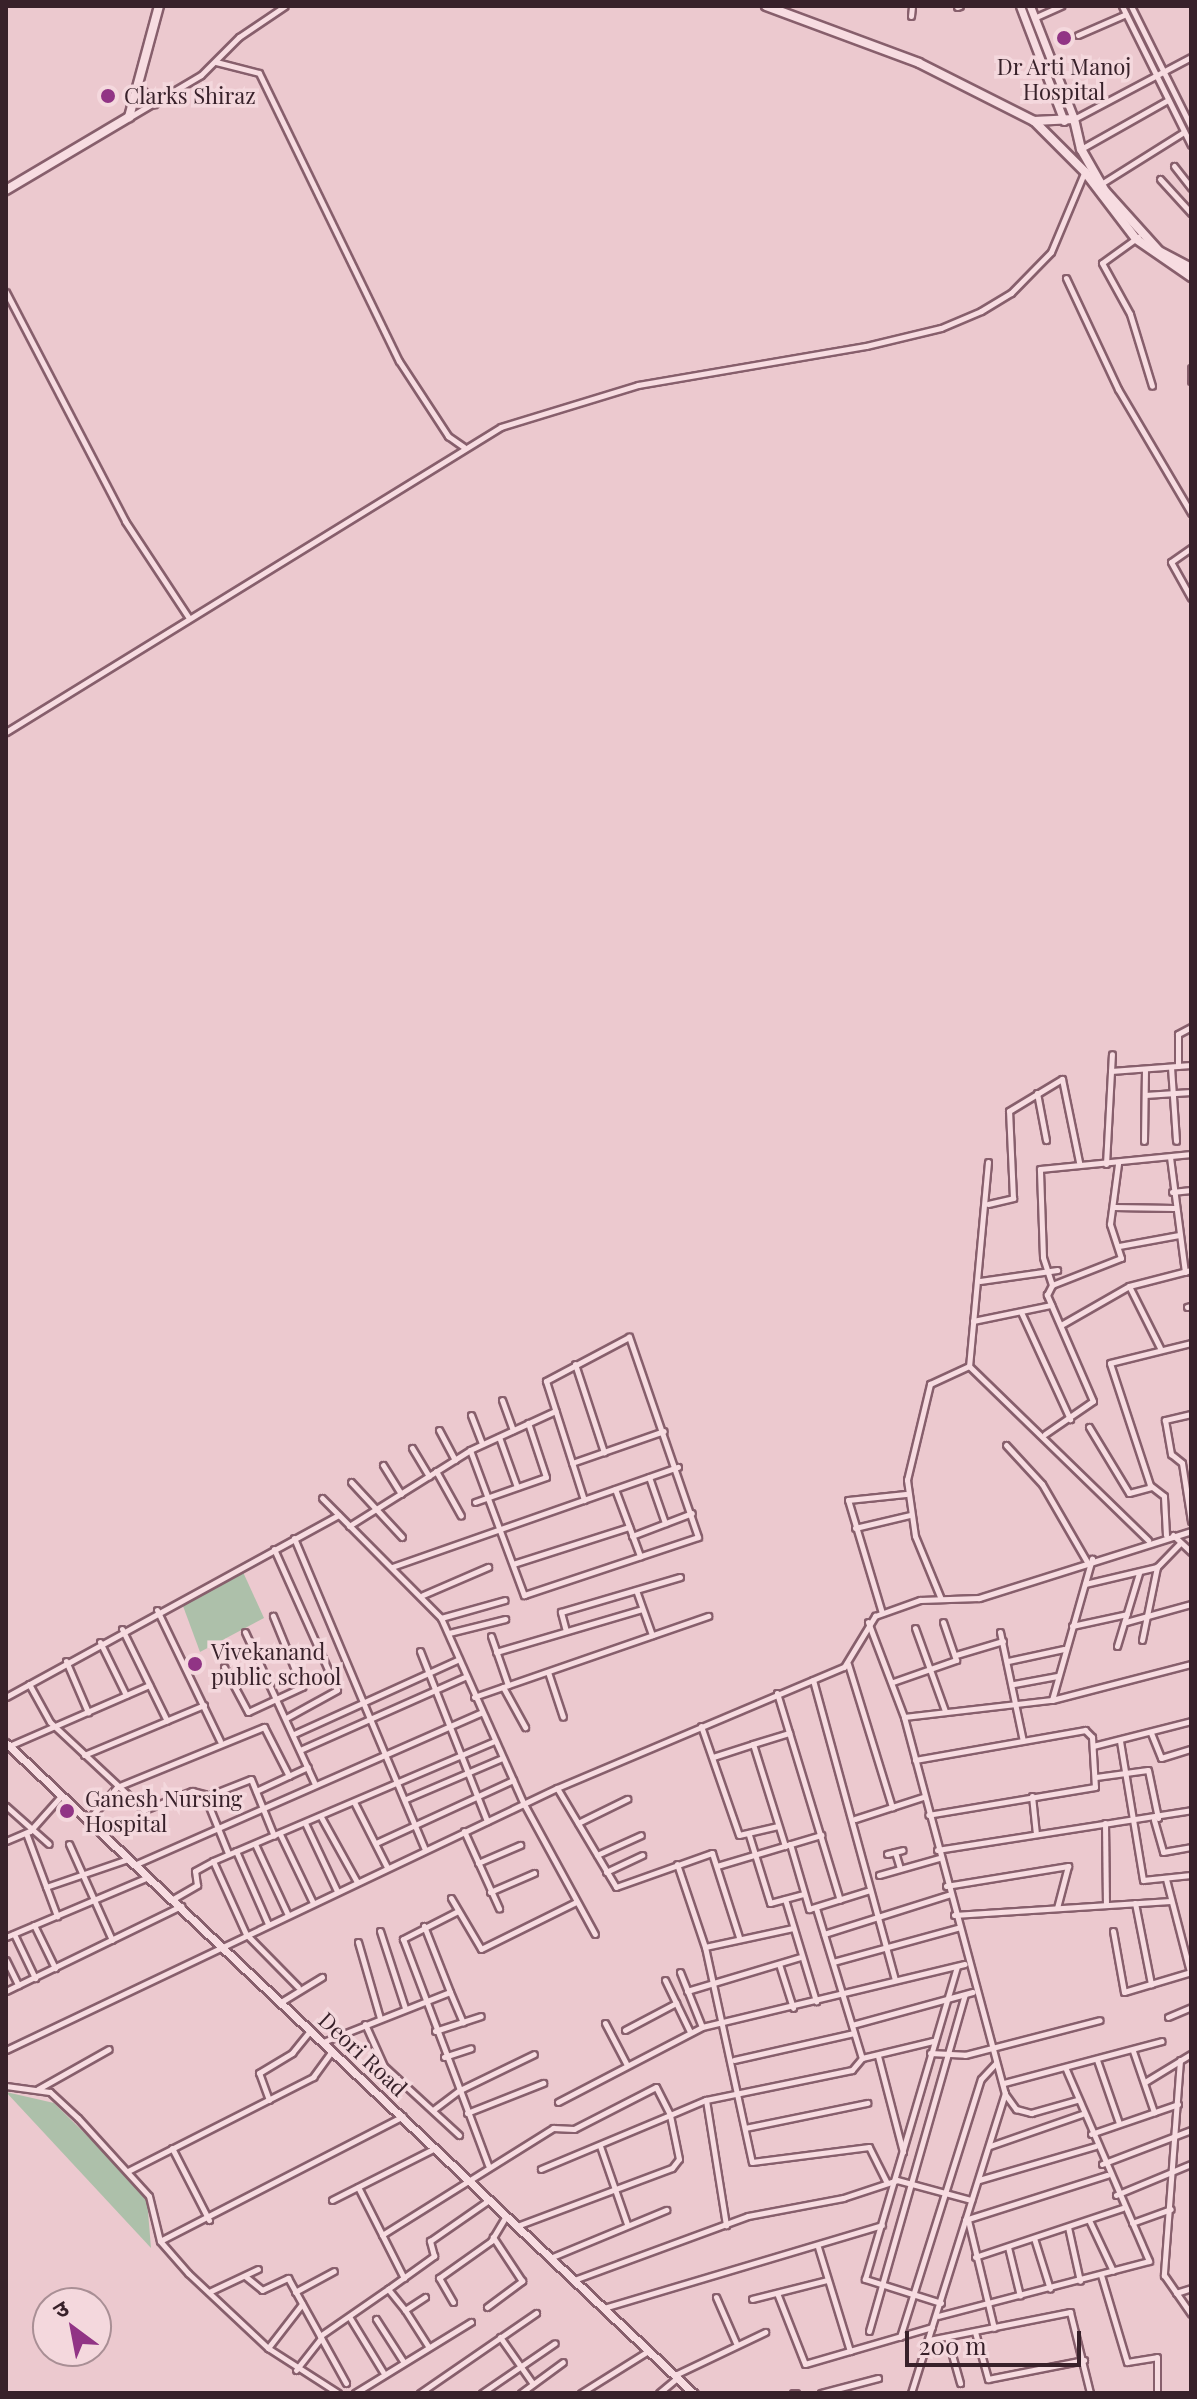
<!DOCTYPE html>
<html>
<head>
<meta charset="utf-8">
<style>
	body { margin:0 }
	#map { position:relative; width:1197px; height:2399px; overflow:hidden; background:#ecc9cf; font-family:"Playfair Display","Noto Sans Devanagari",serif }
	div>[style] { position:absolute }
	[style*='--x'] { left:calc(var(--x)*1px); top:calc(var(--y)*1px); width:calc(var(--w)*1px); rotate:calc(var(--a)*1deg) }
	.water>* { inset:0; background:#adc0aa }
	.stream>* { height:2px; margin:-1px; padding:0 1px; transform-origin:1px; border-radius:1px; background:#adc0aa }
	.roads { filter:drop-shadow(2px 0 #875f6c) drop-shadow(-2px 0 #875f6c) drop-shadow(0 2px #875f6c) drop-shadow(0 -2px #875f6c) }
	.minor>* { height:5px; margin:-2.5px; padding:0 2.5px; transform-origin:2.5px; border-radius:2.5px; background:#f7dce1 }
	.tertiary>* { height:7px; margin:-3.5px; padding:0 3.5px; transform-origin:3.5px; border-radius:3.5px; background:#f7dce1 }
	.secondary>* { height:8px; margin:-4px; padding:0 4px; transform-origin:4px; border-radius:4px; background:#f7dce1 }
	.dots>* { width:22px; height:22px; translate:-50% -50%; box-sizing:border-box; border:4px solid #f4d8dd; border-radius:50% }
	span { translate:-50% -50%; white-space:nowrap; text-align:center; line-height:1.15; -webkit-text-stroke:7px #f4d8dd; paint-order:stroke }
	.poi-label { font-size:22px; color:#38212a }
	.left { translate:0 -50%; text-align:left }
	.street-label { font-size:22px; color:#38212a }
	.frame { position:absolute; inset:0; border:8px solid #38212a; pointer-events:none }
	.north { position:absolute; left:32px; top:2287px; width:80px; height:80px; box-sizing:border-box; background:#f4d8dd; border:2px solid #a98f95; border-radius:50%; rotate:328deg; font-size:22px; font-weight:700; line-height:32px; text-align:center; color:#38212a }
	.north::after { content:''; display:block; margin:auto; width:28px; height:36px; background:#913485; clip-path:polygon(50% 0,100% 100%,50% 72%,0 100%) }
	.scale { position:absolute; left:905px; top:2331px; width:176px; height:36px; box-sizing:border-box; border:4px solid #38212a; border-top:0; padding-left:10px; font-size:24px; line-height:28px; white-space:nowrap; color:#38212a; -webkit-text-stroke:6px #f4d8dd; paint-order:stroke }
</style>
</head>
<body>
<div id="map">
	<div class="water">
		<div style="clip-path:polygon(243px 1572px,264px 1618px,200px 1652px,183px 1606px)"></div>
		<div style="clip-path:polygon(6px 2092px,54px 2103px,125px 2173px,147px 2200px,151px 2248px)"></div>
	</div>
	<div class="stream">
		<div style="--x:1127;--y:6;--w:115;--a:64.8"></div>
	</div>
	<div class="roads">
		<div class="minor">
			<div style="--x:1122;--y:6;--w:155;--a:63.6"></div>
			<div style="--x:1131;--y:6;--w:135;--a:63.6"></div>
			<div style="--x:957;--y:7;--w:3;--a:-18"></div>
			<div style="--x:911;--y:16;--w:10;--a:-84"></div>
			<div style="--x:1034;--y:18;--w:30;--a:-24"></div>
			<div style="--x:1078;--y:35;--w:52;--a:-23.6"></div>
			<div style="--x:216;--y:62;--w:44;--a:14.3"></div>
			<div style="--x:259;--y:73;--w:320;--a:64.1"></div>
			<div style="--x:399;--y:361;--w:90;--a:56.8"></div>
			<div style="--x:448;--y:436;--w:19;--a:35"></div>
			<div style="--x:130;--y:117;--w:82;--a:-30.6"></div>
			<div style="--x:201;--y:75;--w:54;--a:-45"></div>
			<div style="--x:239;--y:37;--w:55;--a:-34"></div>
			<div style="--x:1074;--y:119;--w:132;--a:-27.9"></div>
			<div style="--x:1081;--y:149;--w:100;--a:-29.4"></div>
			<div style="--x:1174;--y:166;--w:28;--a:52"></div>
			<div style="--x:1160;--y:179;--w:46;--a:47.6"></div>
			<div style="--x:1101;--y:184;--w:98;--a:-32.1"></div>
			<div style="--x:1138;--y:237;--w:44;--a:144.2"></div>
			<div style="--x:1102;--y:263;--w:58;--a:61.2"></div>
			<div style="--x:1130;--y:314;--w:75;--a:73"></div>
			<div style="--x:1066;--y:278;--w:123;--a:64.9"></div>
			<div style="--x:1118;--y:389;--w:144;--a:59.5"></div>
			<div style="--x:6;--y:292;--w:258;--a:62.5"></div>
			<div style="--x:125;--y:521;--w:116;--a:56.6"></div>
			<div style="--x:1191;--y:368;--w:13;--a:90"></div>
			<div style="--x:1191;--y:548;--w:24;--a:145"></div>
			<div style="--x:1171;--y:562;--w:41;--a:60.9"></div>
			<div style="--x:6;--y:732;--w:581;--a:-31.64"></div>
			<div style="--x:501;--y:427;--w:143;--a:-17"></div>
			<div style="--x:638;--y:385;--w:231;--a:-9.7"></div>
			<div style="--x:866;--y:346;--w:77;--a:-13.5"></div>
			<div style="--x:941;--y:328;--w:43;--a:-23"></div>
			<div style="--x:981;--y:311;--w:35;--a:-31"></div>
			<div style="--x:1011;--y:293;--w:57;--a:-45.7"></div>
			<div style="--x:1051;--y:252;--w:86;--a:-67.3"></div>
			<div style="--x:1178;--y:1066;--w:32;--a:-90"></div>
			<div style="--x:1178;--y:1034;--w:15;--a:-28"></div>
			<div style="--x:1171;--y:1067;--w:74;--a:86.1"></div>
			<div style="--x:1111;--y:1071;--w:80;--a:-4.3"></div>
			<div style="--x:1037;--y:1093;--w:48;--a:79.2"></div>
			<div style="--x:1145;--y:1095;--w:46;--a:-3.7"></div>
			<div style="--x:1144;--y:1141;--w:72;--a:-89.2"></div>
			<div style="--x:1170;--y:1157;--w:116;--a:82.6"></div>
			<div style="--x:988;--y:1162;--w:205;--a:95.3"></div>
			<div style="--x:969;--y:1366;--w:250;--a:44.2"></div>
			<div style="--x:1106;--y:1164;--w:110;--a:-86.9"></div>
			<div style="--x:1172;--y:1192;--w:19;--a:-6"></div>
			<div style="--x:988;--y:1204;--w:26;--a:-13"></div>
			<div style="--x:1013;--y:1198;--w:87;--a:-92.6"></div>
			<div style="--x:1009;--y:1111;--w:62;--a:-31.1"></div>
			<div style="--x:1062;--y:1079;--w:85;--a:78.4"></div>
			<div style="--x:1114;--y:1207;--w:60;--a:1"></div>
			<div style="--x:1119;--y:1246;--w:61;--a:-10.4"></div>
			<div style="--x:980;--y:1281;--w:78;--a:-8.1"></div>
			<div style="--x:1052;--y:1285;--w:74;--a:-21.4"></div>
			<div style="--x:1121;--y:1258;--w:36;--a:-108"></div>
			<div style="--x:1110;--y:1224;--w:61;--a:-82.4"></div>
			<div style="--x:1129;--y:1286;--w:69;--a:63.4"></div>
			<div style="--x:1187;--y:1307;--w:4;--a:-14"></div>
			<div style="--x:1021;--y:1312;--w:118;--a:65.4"></div>
			<div style="--x:973;--y:1321;--w:80;--a:-11.6"></div>
			<div style="--x:1061;--y:1325;--w:78;--a:-29.8"></div>
			<div style="--x:1129;--y:1286;--w:64;--a:-14.5"></div>
			<div style="--x:575;--y:1364;--w:93;--a:71.8"></div>
			<div style="--x:502;--y:1400;--w:32;--a:70"></div>
			<div style="--x:1191;--y:1414;--w:27;--a:167"></div>
			<div style="--x:1165;--y:1420;--w:35;--a:80"></div>
			<div style="--x:1171;--y:1454;--w:14;--a:39"></div>
			<div style="--x:1182;--y:1463;--w:59;--a:81.2"></div>
			<div style="--x:471;--y:1415;--w:31;--a:69"></div>
			<div style="--x:1089;--y:1427;--w:77;--a:58.8"></div>
			<div style="--x:1129;--y:1493;--w:23;--a:-15"></div>
			<div style="--x:439;--y:1430;--w:34;--a:62"></div>
			<div style="--x:1045;--y:1434;--w:58;--a:-34.5"></div>
			<div style="--x:1093;--y:1401;--w:116;--a:-113.5"></div>
			<div style="--x:1047;--y:1295;--w:11;--a:-63"></div>
			<div style="--x:1052;--y:1285;--w:29;--a:-108"></div>
			<div style="--x:1043;--y:1257;--w:88;--a:-92"></div>
			<div style="--x:1040;--y:1169;--w:152;--a:-5.7"></div>
			<div style="--x:499;--y:1437;--w:53;--a:70.2"></div>
			<div style="--x:1006;--y:1445;--w:53;--a:47.3"></div>
			<div style="--x:1042;--y:1484;--w:88;--a:59.9"></div>
			<div style="--x:412;--y:1448;--w:33;--a:59"></div>
			<div style="--x:470;--y:1450;--w:155;--a:69.6"></div>
			<div style="--x:524;--y:1595;--w:183;--a:-18.4"></div>
			<div style="--x:698;--y:1537;--w:212;--a:-109"></div>
			<div style="--x:629;--y:1337;--w:94;--a:152.1"></div>
			<div style="--x:546;--y:1381;--w:125;--a:72.3"></div>
			<div style="--x:572;--y:1463;--w:97;--a:-19.2"></div>
			<div style="--x:383;--y:1465;--w:34;--a:58"></div>
			<div style="--x:436;--y:1471;--w:51;--a:60.9"></div>
			<div style="--x:649;--y:1477;--w:49;--a:70.8"></div>
			<div style="--x:351;--y:1482;--w:75;--a:47.2"></div>
			<div style="--x:615;--y:1489;--w:72;--a:69.5"></div>
			<div style="--x:322;--y:1498;--w:169;--a:45.2"></div>
			<div style="--x:441;--y:1618;--w:204;--a:66"></div>
			<div style="--x:524;--y:1804;--w:148;--a:61.4"></div>
			<div style="--x:475;--y:1502;--w:75;--a:-19.4"></div>
			<div style="--x:546;--y:1477;--w:57;--a:-108.4"></div>
			<div style="--x:349;--y:1526;--w:143;--a:-32.1"></div>
			<div style="--x:470;--y:1450;--w:94;--a:-24.6"></div>
			<div style="--x:855;--y:1528;--w:57;--a:-13.3"></div>
			<div style="--x:1166;--y:1535;--w:39;--a:-93"></div>
			<div style="--x:1164;--y:1496;--w:18;--a:-142"></div>
			<div style="--x:1150;--y:1485;--w:128;--a:-108.2"></div>
			<div style="--x:1110;--y:1363;--w:83;--a:-13.9"></div>
			<div style="--x:1173;--y:1535;--w:25;--a:43"></div>
			<div style="--x:632;--y:1536;--w:64;--a:-21"></div>
			<div style="--x:294;--y:1538;--w:338;--a:67.2"></div>
			<div style="--x:274;--y:1549;--w:154;--a:65.9"></div>
			<div style="--x:337;--y:1690;--w:58;--a:151.2"></div>
			<div style="--x:513;--y:1564;--w:122;--a:-17.7"></div>
			<div style="--x:392;--y:1567;--w:303;--a:-19.3"></div>
			<div style="--x:1085;--y:1584;--w:74;--a:-13.3"></div>
			<div style="--x:1157;--y:1567;--w:33;--a:-46"></div>
			<div style="--x:636;--y:1590;--w:48;--a:70.4"></div>
			<div style="--x:423;--y:1595;--w:71;--a:-23.3"></div>
			<div style="--x:941;--y:1599;--w:68;--a:-112.4"></div>
			<div style="--x:915;--y:1536;--w:57;--a:-98.1"></div>
			<div style="--x:907;--y:1480;--w:99;--a:-76.5"></div>
			<div style="--x:930;--y:1384;--w:43;--a:-24.8"></div>
			<div style="--x:157;--y:1610;--w:145;--a:64.3"></div>
			<div style="--x:882;--y:1613;--w:118;--a:-106.7"></div>
			<div style="--x:848;--y:1500;--w:58;--a:-5.9"></div>
			<div style="--x:441;--y:1618;--w:66;--a:-15.7"></div>
			<div style="--x:868;--y:1622;--w:102;--a:69.2"></div>
			<div style="--x:904;--y:1717;--w:389;--a:75"></div>
			<div style="--x:1005;--y:2093;--w:314;--a:107.4"></div>
			<div style="--x:1126;--y:1622;--w:67;--a:-15.5"></div>
			<div style="--x:1072;--y:1626;--w:56;--a:-12.3"></div>
			<div style="--x:915;--y:1628;--w:88;--a:70.1"></div>
			<div style="--x:122;--y:1629;--w:102;--a:63.9"></div>
			<div style="--x:566;--y:1631;--w:20;--a:-105"></div>
			<div style="--x:561;--y:1612;--w:124;--a:-16.4"></div>
			<div style="--x:245;--y:1632;--w:167;--a:65.3"></div>
			<div style="--x:1000;--y:1632;--w:111;--a:78.1"></div>
			<div style="--x:449;--y:1633;--w:58;--a:-14"></div>
			<div style="--x:491;--y:1636;--w:52;--a:70.9"></div>
			<div style="--x:1142;--y:1640;--w:75;--a:-78.4"></div>
			<div style="--x:100;--y:1642;--w:59;--a:63.9"></div>
			<div style="--x:1117;--y:1646;--w:76;--a:-73.2"></div>
			<div style="--x:420;--y:1651;--w:183;--a:68.5"></div>
			<div style="--x:496;--y:1652;--w:152;--a:-16.4"></div>
			<div style="--x:956;--y:1655;--w:49;--a:-16.6"></div>
			<div style="--x:66;--y:1661;--w:56;--a:66.7"></div>
			<div style="--x:1008;--y:1661;--w:57;--a:-12.1"></div>
			<div style="--x:848;--y:1664;--w:150;--a:72.9"></div>
			<div style="--x:224;--y:1667;--w:51;--a:61.9"></div>
			<div style="--x:248;--y:1712;--w:60;--a:-24.8"></div>
			<div style="--x:302;--y:1687;--w:77;--a:-112.2"></div>
			<div style="--x:548;--y:1672;--w:47;--a:71.6"></div>
			<div style="--x:813;--y:1680;--w:311;--a:74.7"></div>
			<div style="--x:893;--y:1682;--w:67;--a:-19.2"></div>
			<div style="--x:956;--y:1660;--w:40;--a:-108.9"></div>
			<div style="--x:29;--y:1684;--w:43;--a:61.1"></div>
			<div style="--x:50;--y:1722;--w:129;--a:43.1"></div>
			<div style="--x:144;--y:1810;--w:52;--a:-21.6"></div>
			<div style="--x:192;--y:1791;--w:12;--a:14"></div>
			<div style="--x:204;--y:1794;--w:64;--a:67.9"></div>
			<div style="--x:1014;--y:1684;--w:44;--a:-10.5"></div>
			<div style="--x:503;--y:1687;--w:46;--a:61.2"></div>
			<div style="--x:777;--y:1693;--w:216;--a:73.1"></div>
			<div style="--x:6;--y:1697;--w:379;--a:-28.7"></div>
			<div style="--x:474;--y:1697;--w:248;--a:-19.1"></div>
			<div style="--x:1052;--y:1700;--w:147;--a:-74.2"></div>
			<div style="--x:904;--y:1717;--w:149;--a:-6.6"></div>
			<div style="--x:1052;--y:1700;--w:144;--a:-14.5"></div>
			<div style="--x:701;--y:1726;--w:115;--a:70.8"></div>
			<div style="--x:739;--y:1835;--w:40;--a:-13"></div>
			<div style="--x:1151;--y:1733;--w:27;--a:68"></div>
			<div style="--x:1161;--y:1758;--w:31;--a:-17"></div>
			<div style="--x:294;--y:1734;--w:181;--a:-24.4"></div>
			<div style="--x:1120;--y:1741;--w:141;--a:80.6"></div>
			<div style="--x:1143;--y:1880;--w:48;--a:-5.9"></div>
			<div style="--x:753;--y:1744;--w:38;--a:-17"></div>
			<div style="--x:9;--y:1746;--w:153;--a:-23.5"></div>
			<div style="--x:1093;--y:1746;--w:101;--a:-14.3"></div>
			<div style="--x:300;--y:1750;--w:180;--a:-23.9"></div>
			<div style="--x:84;--y:1755;--w:130;--a:-22.6"></div>
			<div style="--x:713;--y:1757;--w:42;--a:-18"></div>
			<div style="--x:753;--y:1744;--w:107;--a:72.6"></div>
			<div style="--x:915;--y:1760;--w:173;--a:-10"></div>
			<div style="--x:1085;--y:1730;--w:10;--a:45"></div>
			<div style="--x:1092;--y:1737;--w:50;--a:86.6"></div>
			<div style="--x:1095;--y:1787;--w:169;--a:170.5"></div>
			<div style="--x:1096;--y:1777;--w:52;--a:-7.7"></div>
			<div style="--x:1148;--y:1770;--w:49;--a:78.2"></div>
			<div style="--x:557;--y:1788;--w:115;--a:59.2"></div>
			<div style="--x:616;--y:1887;--w:102;--a:-19.5"></div>
			<div style="--x:712;--y:1853;--w:88;--a:72.2"></div>
			<div style="--x:256;--y:1791;--w:57;--a:-24.8"></div>
			<div style="--x:1032;--y:1796;--w:36;--a:84"></div>
			<div style="--x:205;--y:1797;--w:49;--a:-21.4"></div>
			<div style="--x:251;--y:1779;--w:61;--a:68"></div>
			<div style="--x:406;--y:1799;--w:104;--a:-23.1"></div>
			<div style="--x:354;--y:1802;--w:73;--a:63.1"></div>
			<div style="--x:6;--y:1806;--w:57;--a:41.5"></div>
			<div style="--x:321;--y:1817;--w:74;--a:61"></div>
			<div style="--x:89;--y:1819;--w:43;--a:-48.8"></div>
			<div style="--x:117;--y:1787;--w:159;--a:-22.2"></div>
			<div style="--x:264;--y:1727;--w:55;--a:63"></div>
			<div style="--x:855;--y:1819;--w:71;--a:-17.9"></div>
			<div style="--x:1154;--y:1820;--w:33;--a:74"></div>
			<div style="--x:1163;--y:1852;--w:28;--a:-10"></div>
			<div style="--x:305;--y:1823;--w:75;--a:64.8"></div>
			<div style="--x:578;--y:1823;--w:55;--a:-26.1"></div>
			<div style="--x:1105;--y:1823;--w:81;--a:89.3"></div>
			<div style="--x:464;--y:1831;--w:85;--a:65.6"></div>
			<div style="--x:26;--y:1833;--w:89;--a:69.5"></div>
			<div style="--x:280;--y:1834;--w:76;--a:64.4"></div>
			<div style="--x:749;--y:1835;--w:71;--a:72.8"></div>
			<div style="--x:770;--y:1903;--w:35;--a:-15"></div>
			<div style="--x:6;--y:1841;--w:26;--a:-23"></div>
			<div style="--x:30;--y:1831;--w:48;--a:-48.4"></div>
			<div style="--x:376;--y:1843;--w:151;--a:-24.7"></div>
			<div style="--x:69;--y:1844;--w:105;--a:65.9"></div>
			<div style="--x:255;--y:1844;--w:78;--a:65.1"></div>
			<div style="--x:790;--y:1844;--w:68;--a:73.7"></div>
			<div style="--x:809;--y:1909;--w:61;--a:-17.2"></div>
			<div style="--x:937;--y:1850;--w:257;--a:-8.9"></div>
			<div style="--x:236;--y:1851;--w:80;--a:66.3"></div>
			<div style="--x:895;--y:1852;--w:17;--a:73"></div>
			<div style="--x:887;--y:1854;--w:16;--a:-14"></div>
			<div style="--x:597;--y:1855;--w:48;--a:-24.4"></div>
			<div style="--x:213;--y:1861;--w:306;--a:-23.1"></div>
			<div style="--x:478;--y:1863;--w:46;--a:-23.2"></div>
			<div style="--x:677;--y:1864;--w:88;--a:71.4"></div>
			<div style="--x:705;--y:1947;--w:90;--a:-12.2"></div>
			<div style="--x:134;--y:1865;--w:379;--a:-23.7"></div>
			<div style="--x:717;--y:1866;--w:109;--a:-16.6"></div>
			<div style="--x:606;--y:1872;--w:40;--a:-25"></div>
			<div style="--x:879;--y:1875;--w:62;--a:-15.8"></div>
			<div style="--x:1166;--y:1879;--w:96;--a:75.5"></div>
			<div style="--x:946;--y:1886;--w:124;--a:-9.3"></div>
			<div style="--x:1068;--y:1866;--w:43;--a:104.7"></div>
			<div style="--x:46;--y:1887;--w:87;--a:-18.9"></div>
			<div style="--x:490;--y:1892;--w:48;--a:-23.4"></div>
			<div style="--x:451;--y:1898;--w:59;--a:59.5"></div>
			<div style="--x:481;--y:1949;--w:106;--a:-26.3"></div>
			<div style="--x:173;--y:1899;--w:28;--a:-30"></div>
			<div style="--x:197;--y:1885;--w:14;--a:-98"></div>
			<div style="--x:195;--y:1871;--w:21;--a:-29"></div>
			<div style="--x:213;--y:1861;--w:80;--a:65.7"></div>
			<div style="--x:246;--y:1934;--w:74;--a:45.5"></div>
			<div style="--x:785;--y:1899;--w:107;--a:73.1"></div>
			<div style="--x:1135;--y:1903;--w:83;--a:78.8"></div>
			<div style="--x:816;--y:1908;--w:157;--a:73"></div>
			<div style="--x:862;--y:2058;--w:73;--a:-13.5"></div>
			<div style="--x:458;--y:1911;--w:62;--a:153"></div>
			<div style="--x:403;--y:1939;--w:161;--a:69.3"></div>
			<div style="--x:460;--y:2090;--w:82;--a:-25.9"></div>
			<div style="--x:954;--y:1915;--w:217;--a:-3.7"></div>
			<div style="--x:34;--y:1925;--w:48;--a:64"></div>
			<div style="--x:380;--y:1931;--w:81;--a:72"></div>
			<div style="--x:1113;--y:1931;--w:62;--a:79.8"></div>
			<div style="--x:1124;--y:1992;--w:70;--a:-16.6"></div>
			<div style="--x:14;--y:1934;--w:49;--a:64.5"></div>
			<div style="--x:824;--y:1934;--w:130;--a:-17.5"></div>
			<div style="--x:6;--y:1937;--w:154;--a:-22.9"></div>
			<div style="--x:358;--y:1942;--w:79;--a:73.9"></div>
			<div style="--x:705;--y:1947;--w:220;--a:77.7"></div>
			<div style="--x:752;--y:2162;--w:118;--a:-7.3"></div>
			<div style="--x:869;--y:2147;--w:40;--a:63.4"></div>
			<div style="--x:6;--y:1960;--w:28;--a:64"></div>
			<div style="--x:833;--y:1962;--w:129;--a:-15.3"></div>
			<div style="--x:779;--y:1964;--w:46;--a:72.3"></div>
			<div style="--x:680;--y:1972;--w:59;--a:68.2"></div>
			<div style="--x:665;--y:1980;--w:58;--a:64.3"></div>
			<div style="--x:6;--y:1991;--w:195;--a:-25.9"></div>
			<div style="--x:687;--y:1991;--w:118;--a:-16.7"></div>
			<div style="--x:450;--y:1992;--w:33;--a:67"></div>
			<div style="--x:281;--y:2002;--w:48;--a:-31.4"></div>
			<div style="--x:1168;--y:2017;--w:25;--a:-23"></div>
			<div style="--x:605;--y:2023;--w:47;--a:62.4"></div>
			<div style="--x:365;--y:2024;--w:46;--a:65.7"></div>
			<div style="--x:384;--y:2066;--w:102;--a:42.6"></div>
			<div style="--x:852;--y:2025;--w:125;--a:-15.3"></div>
			<div style="--x:625;--y:2030;--w:58;--a:-27.9"></div>
			<div style="--x:435;--y:2031;--w:48;--a:-18.1"></div>
			<div style="--x:323;--y:2042;--w:136;--a:-21.5"></div>
			<div style="--x:450;--y:1992;--w:71;--a:-111.5"></div>
			<div style="--x:6;--y:2050;--w:610;--a:-25.43"></div>
			<div style="--x:557;--y:1788;--w:311;--a:-22.9"></div>
			<div style="--x:844;--y:1667;--w:60;--a:-58.7"></div>
			<div style="--x:875;--y:1616;--w:48;--a:-19.6"></div>
			<div style="--x:920;--y:1600;--w:59;--a:-1.9"></div>
			<div style="--x:979;--y:1598;--w:222;--a:-17.5"></div>
			<div style="--x:1133;--y:2051;--w:65;--a:71"></div>
			<div style="--x:930;--y:2053;--w:35;--a:3"></div>
			<div style="--x:965;--y:2055;--w:139;--a:-14.5"></div>
			<div style="--x:878;--y:2056;--w:99;--a:75.4"></div>
			<div style="--x:444;--y:2057;--w:28;--a:-18"></div>
			<div style="--x:734;--y:2060;--w:123;--a:-12.7"></div>
			<div style="--x:1097;--y:2060;--w:67;--a:70.8"></div>
			<div style="--x:1180;--y:2060;--w:216;--a:94.3"></div>
			<div style="--x:1164;--y:2275;--w:47;--a:55.3"></div>
			<div style="--x:1145;--y:2082;--w:54;--a:-31.3"></div>
			<div style="--x:1004;--y:2083;--w:163;--a:-14.9"></div>
			<div style="--x:6;--y:2086;--w:44;--a:7.8"></div>
			<div style="--x:50;--y:2092;--w:38;--a:43"></div>
			<div style="--x:78;--y:2118;--w:105;--a:47.7"></div>
			<div style="--x:149;--y:2196;--w:46;--a:76.3"></div>
			<div style="--x:160;--y:2241;--w:43;--a:48.8"></div>
			<div style="--x:188;--y:2273;--w:110;--a:43.2"></div>
			<div style="--x:268;--y:2348;--w:83;--a:32.7"></div>
			<div style="--x:38;--y:2089;--w:81;--a:-29.4"></div>
			<div style="--x:460;--y:2090;--w:80;--a:69.5"></div>
			<div style="--x:1005;--y:2094;--w:19;--a:54"></div>
			<div style="--x:1016;--y:2109;--w:16;--a:15"></div>
			<div style="--x:1031;--y:2113;--w:48;--a:-15.8"></div>
			<div style="--x:269;--y:2100;--w:29;--a:-110"></div>
			<div style="--x:259;--y:2073;--w:39;--a:-31"></div>
			<div style="--x:292;--y:2053;--w:28;--a:-51"></div>
			<div style="--x:706;--y:2100;--w:149;--a:-11.6"></div>
			<div style="--x:852;--y:2070;--w:16;--a:-50"></div>
			<div style="--x:558;--y:2102;--w:162;--a:-27.5"></div>
			<div style="--x:702;--y:2027;--w:270;--a:-13.5"></div>
			<div style="--x:433;--y:2110;--w:34;--a:-37"></div>
			<div style="--x:467;--y:2113;--w:82;--a:-21.5"></div>
			<div style="--x:745;--y:2128;--w:125;--a:-11.6"></div>
			<div style="--x:1091;--y:2134;--w:92;--a:-19"></div>
			<div style="--x:600;--y:2146;--w:83;--a:70.9"></div>
			<div style="--x:990;--y:2146;--w:97;--a:-19.2"></div>
			<div style="--x:172;--y:2148;--w:81;--a:62.8"></div>
			<div style="--x:1102;--y:2164;--w:95;--a:-20.9"></div>
			<div style="--x:128;--y:2171;--w:208;--a:-26.9"></div>
			<div style="--x:313;--y:2077;--w:32;--a:-54"></div>
			<div style="--x:979;--y:2180;--w:121;--a:-16.3"></div>
			<div style="--x:358;--y:2187;--w:102;--a:63.2"></div>
			<div style="--x:1116;--y:2195;--w:81;--a:-22.5"></div>
			<div style="--x:332;--y:2200;--w:115;--a:-26.8"></div>
			<div style="--x:965;--y:2220;--w:149;--a:-17.6"></div>
			<div style="--x:968;--y:2220;--w:111;--a:76.5"></div>
			<div style="--x:1089;--y:2220;--w:56;--a:64.8"></div>
			<div style="--x:1132;--y:2223;--w:41;--a:-19.7"></div>
			<div style="--x:517;--y:2226;--w:165;--a:-20.5"></div>
			<div style="--x:672;--y:2168;--w:11;--a:-52"></div>
			<div style="--x:679;--y:2159;--w:45;--a:-101.6"></div>
			<div style="--x:670;--y:2115;--w:39;--a:-23"></div>
			<div style="--x:706;--y:2100;--w:127;--a:80.9"></div>
			<div style="--x:1068;--y:2227;--w:55;--a:77.5"></div>
			<div style="--x:382;--y:2235;--w:202;--a:-32"></div>
			<div style="--x:553;--y:2128;--w:21;--a:3"></div>
			<div style="--x:574;--y:2129;--w:92;--a:-27.1"></div>
			<div style="--x:656;--y:2087;--w:31;--a:63"></div>
			<div style="--x:670;--y:2115;--w:140;--a:157.3"></div>
			<div style="--x:1034;--y:2238;--w:53;--a:72.6"></div>
			<div style="--x:160;--y:2241;--w:273;--a:-27.2"></div>
			<div style="--x:818;--y:2247;--w:109;--a:72.9"></div>
			<div style="--x:1008;--y:2247;--w:50;--a:76.2"></div>
			<div style="--x:975;--y:2257;--w:155;--a:-18.4"></div>
			<div style="--x:550;--y:2258;--w:126;--a:-22.5"></div>
			<div style="--x:1101;--y:2275;--w:91;--a:73.4"></div>
			<div style="--x:1127;--y:2362;--w:30;--a:-9"></div>
			<div style="--x:1157;--y:2357;--w:36;--a:90"></div>
			<div style="--x:245;--y:2276;--w:22;--a:39"></div>
			<div style="--x:262;--y:2290;--w:29;--a:-25"></div>
			<div style="--x:288;--y:2278;--w:120;--a:61.1"></div>
			<div style="--x:574;--y:2280;--w:185;--a:-20.2"></div>
			<div style="--x:748;--y:2216;--w:97;--a:-10.7"></div>
			<div style="--x:843;--y:2198;--w:57;--a:-18.4"></div>
			<div style="--x:897;--y:2180;--w:77;--a:15.1"></div>
			<div style="--x:209;--y:2292;--w:54;--a:-25.1"></div>
			<div style="--x:295;--y:2292;--w:44;--a:-28.3"></div>
			<div style="--x:777;--y:2293;--w:76;--a:68.5"></div>
			<div style="--x:805;--y:2364;--w:132;--a:-16.2"></div>
			<div style="--x:1176;--y:2293;--w:16;--a:-18"></div>
			<div style="--x:425;--y:2297;--w:24;--a:147"></div>
			<div style="--x:405;--y:2310;--w:27;--a:-129"></div>
			<div style="--x:388;--y:2289;--w:57;--a:-35.7"></div>
			<div style="--x:434;--y:2256;--w:16;--a:-105"></div>
			<div style="--x:430;--y:2241;--w:72;--a:-34.8"></div>
			<div style="--x:716;--y:2297;--w:50;--a:66.5"></div>
			<div style="--x:752;--y:2299;--w:77;--a:-14.2"></div>
			<div style="--x:453;--y:2302;--w:28;--a:-120"></div>
			<div style="--x:439;--y:2278;--w:64;--a:-35.4"></div>
			<div style="--x:491;--y:2241;--w:29;--a:-59"></div>
			<div style="--x:941;--y:2303;--w:80;--a:-162.5"></div>
			<div style="--x:865;--y:2279;--w:326;--a:-73.6"></div>
			<div style="--x:487;--y:2307;--w:44;--a:-36.6"></div>
			<div style="--x:522;--y:2281;--w:53;--a:-123.4"></div>
			<div style="--x:604;--y:2308;--w:290;--a:-16.6"></div>
			<div style="--x:405;--y:2310;--w:43;--a:57.4"></div>
			<div style="--x:938;--y:2316;--w:218;--a:-14.6"></div>
			<div style="--x:1149;--y:2261;--w:209;--a:-113.4"></div>
			<div style="--x:350;--y:2318;--w:63;--a:58.6"></div>
			<div style="--x:376;--y:2319;--w:50;--a:57.3"></div>
			<div style="--x:869;--y:2331;--w:349;--a:-74.1"></div>
			<div style="--x:975;--y:2332;--w:49;--a:74.5"></div>
			<div style="--x:988;--y:2379;--w:98;--a:-11.2"></div>
			<div style="--x:320;--y:2336;--w:83;--a:-34.7"></div>
			<div style="--x:500;--y:2337;--w:57;--a:54.9"></div>
			<div style="--x:900;--y:2337;--w:270;--a:-72.6"></div>
			<div style="--x:981;--y:2079;--w:22;--a:-47"></div>
			<div style="--x:947;--y:2337;--w:48;--a:74.2"></div>
			<div style="--x:929;--y:2340;--w:144;--a:-11.2"></div>
			<div style="--x:1070;--y:2312;--w:83;--a:76.1"></div>
			<div style="--x:268;--y:2348;--w:56;--a:-52.3"></div>
			<div style="--x:296;--y:2370;--w:41;--a:-52"></div>
			<div style="--x:675;--y:2375;--w:100;--a:-25.5"></div>
			<div style="--x:355;--y:2393;--w:136;--a:-31.5"></div>
			<div style="--x:420;--y:2393;--w:141;--a:-34.6"></div>
			<div style="--x:482;--y:2393;--w:88;--a:-34.4"></div>
			<div style="--x:521;--y:2393;--w:52;--a:-36.4"></div>
			<div style="--x:581;--y:2393;--w:79;--a:-32.1"></div>
			<div style="--x:659;--y:2393;--w:23;--a:-40"></div>
			<div style="--x:793;--y:2393;--w:3;--a:0"></div>
			<div style="--x:821;--y:2393;--w:59;--a:-14.7"></div>
		</div>
		<div class="tertiary">
			<div style="--x:1020;--y:6;--w:123;--a:69.1"></div>
			<div style="--x:1030;--y:6;--w:121;--a:68.7"></div>
			<div style="--x:6;--y:1743;--w:946;--a:43.41"></div>
		</div>
		<div class="secondary">
			<div style="--x:766;--y:6;--w:163;--a:20.4"></div>
			<div style="--x:919;--y:63;--w:129;--a:26.8"></div>
			<div style="--x:1034;--y:121;--w:72;--a:45"></div>
			<div style="--x:1085;--y:172;--w:84;--a:52.7"></div>
			<div style="--x:1136;--y:239;--w:67;--a:34.6"></div>
			<div style="--x:139;--y:89;--w:21;--a:43"></div>
			<div style="--x:1034;--y:121;--w:40;--a:-2.9"></div>
			<div style="--x:1074;--y:119;--w:31;--a:77"></div>
			<div style="--x:1081;--y:149;--w:48;--a:60.3"></div>
			<div style="--x:1105;--y:191;--w:81;--a:48"></div>
			<div style="--x:1159;--y:251;--w:36;--a:28"></div>
			<div style="--x:6;--y:190;--w:143;--a:-30.7"></div>
			<div style="--x:129;--y:117;--w:115;--a:-74.9"></div>
		</div>
	</div>
	<div class="dots">
		<div style="left:1064px;top:38px;background:#913485"></div>
		<div style="left:108px;top:96px;background:#913485"></div>
		<div style="left:195px;top:1664px;background:#913485"></div>
		<div style="left:67px;top:1811px;background:#913485"></div>
	</div>
	<div class="poi-label">
		<span style="left:1064px;top:79px">Dr Arti Manoj<br>Hospital</span>
		<span class="left" style="left:124px;top:96px">Clarks Shiraz</span>
		<span class="left" style="left:211px;top:1664px">Vivekanand<br>public school</span>
		<span class="left" style="left:85px;top:1811px">Ganesh Nursing<br>Hospital</span>
	</div>
	<div class="street-label">
		<span style="left:363px;top:2054px;rotate:43deg">Deori Road</span>
	</div>
	<div class="frame"></div>
	<div class="north">उ</div>
	<div class="scale">200 m</div>
</div>
</body>
</html>
